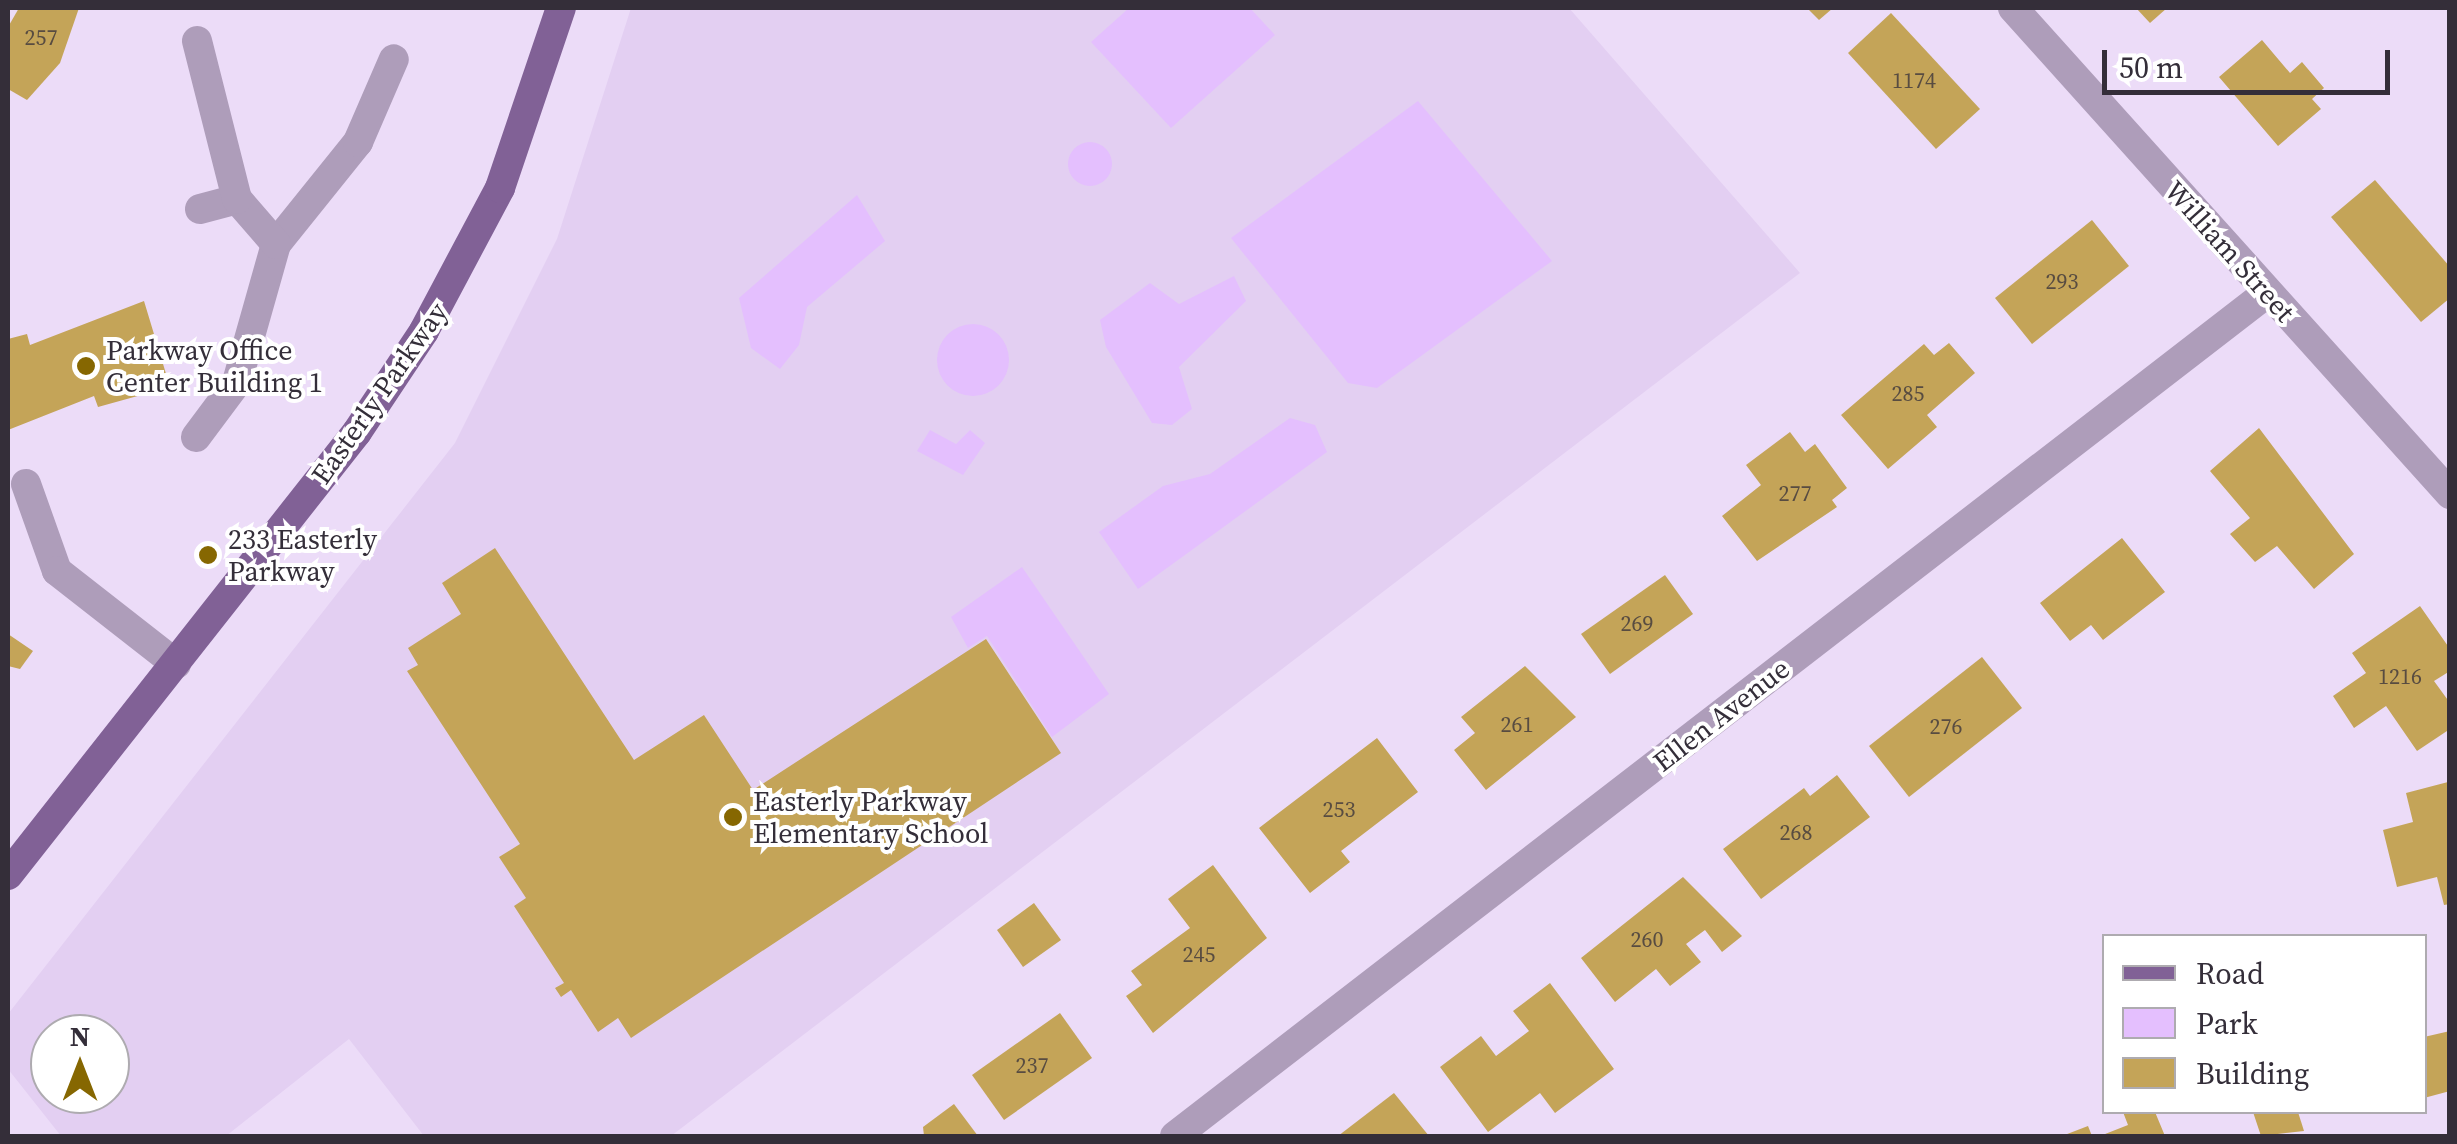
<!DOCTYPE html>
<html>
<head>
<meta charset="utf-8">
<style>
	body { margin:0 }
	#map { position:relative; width:2457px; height:1144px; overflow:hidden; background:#ecdcf8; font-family:"Source Serif 4",serif }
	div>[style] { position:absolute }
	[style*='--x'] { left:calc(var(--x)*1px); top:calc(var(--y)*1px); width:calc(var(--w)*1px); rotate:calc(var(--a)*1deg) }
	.built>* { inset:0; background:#e3cff2 }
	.green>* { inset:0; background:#e4bffe }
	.round { border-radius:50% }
	.building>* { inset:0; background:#c4a458 }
	.minor>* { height:30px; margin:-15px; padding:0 15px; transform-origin:15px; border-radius:15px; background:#ae9dba }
	.major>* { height:30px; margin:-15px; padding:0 15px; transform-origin:15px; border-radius:15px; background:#816196 }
	.dots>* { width:28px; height:28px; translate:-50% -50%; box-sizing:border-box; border:5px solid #fff; border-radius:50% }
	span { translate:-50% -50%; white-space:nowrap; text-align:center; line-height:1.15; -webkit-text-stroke:8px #fff; paint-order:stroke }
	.number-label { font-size:22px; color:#584c41 }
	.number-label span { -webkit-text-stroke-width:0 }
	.street-label { font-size:28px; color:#342e39 }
	.poi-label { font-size:28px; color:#342e39 }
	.left { translate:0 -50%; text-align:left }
	.frame { position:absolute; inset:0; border:10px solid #342e39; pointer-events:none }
	.legend { position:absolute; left:2102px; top:934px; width:325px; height:180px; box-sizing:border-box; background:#fff; border:2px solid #aeabb0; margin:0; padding:12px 18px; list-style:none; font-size:30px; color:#342e39 }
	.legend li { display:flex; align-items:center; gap:20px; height:50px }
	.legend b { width:50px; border:2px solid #aeabb0 }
	.north { position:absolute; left:30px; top:1014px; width:100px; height:100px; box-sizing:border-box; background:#fff; border:2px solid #aeabb0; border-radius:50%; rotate:0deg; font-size:28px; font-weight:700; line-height:40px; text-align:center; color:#342e39 }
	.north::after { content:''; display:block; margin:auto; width:35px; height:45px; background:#866701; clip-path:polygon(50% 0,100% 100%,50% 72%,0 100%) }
	.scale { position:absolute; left:2102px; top:50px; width:288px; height:45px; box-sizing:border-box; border:5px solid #342e39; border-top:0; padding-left:12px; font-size:30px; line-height:35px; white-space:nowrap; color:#342e39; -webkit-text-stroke:8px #fff; paint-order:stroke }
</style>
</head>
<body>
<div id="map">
	<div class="built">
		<div style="clip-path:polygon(evenodd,631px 8px,1569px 8px,1800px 273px,671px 1136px,424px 1136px,349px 1039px,226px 1136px,61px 1136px,8px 1069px,8px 1014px,455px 443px,557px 239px,631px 8px,50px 1034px,110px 1034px,110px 1094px,50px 1094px,50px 1034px)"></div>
	</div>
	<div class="green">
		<div style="clip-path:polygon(1129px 8px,1250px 8px,1275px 35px,1171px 128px,1091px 42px)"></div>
		<div style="clip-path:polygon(1418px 101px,1552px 261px,1377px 388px,1348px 383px,1231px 238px)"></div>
		<div class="round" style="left:1068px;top:142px;width:44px;height:44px"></div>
		<div style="clip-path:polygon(857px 195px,885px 241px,807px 307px,799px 345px,780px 369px,751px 348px,739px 298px)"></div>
		<div style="clip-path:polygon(1234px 276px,1246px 301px,1179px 367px,1192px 409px,1172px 425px,1152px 423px,1106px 347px,1100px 320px,1150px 283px,1179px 304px)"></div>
		<div class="round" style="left:937px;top:324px;width:72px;height:72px"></div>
		<div style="clip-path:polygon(1290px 418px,1315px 425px,1327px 452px,1138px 589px,1099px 532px,1163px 486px,1210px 474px)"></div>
		<div style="clip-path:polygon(930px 430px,956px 444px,970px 430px,985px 443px,963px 475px,917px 451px)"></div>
		<div style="clip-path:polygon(1022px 567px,1109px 694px,1052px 737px,987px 636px,968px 648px,951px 617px)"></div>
	</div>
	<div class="building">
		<div style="clip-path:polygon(19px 8px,79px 8px,60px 63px,27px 100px,8px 89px,8px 27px)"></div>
		<div style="clip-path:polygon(1807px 8px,1833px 8px,1819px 20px)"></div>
		<div style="clip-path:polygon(2136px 8px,2167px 8px,2150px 23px)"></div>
		<div style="clip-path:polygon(1891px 13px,1980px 109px,1936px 149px,1848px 53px)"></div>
		<div style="clip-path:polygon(2262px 40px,2290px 73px,2302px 62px,2324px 88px,2312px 99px,2321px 109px,2278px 146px,2219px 77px)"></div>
		<div style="clip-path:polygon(2375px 180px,2450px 267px,2450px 298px,2421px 322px,2331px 217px)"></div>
		<div style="clip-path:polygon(2092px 220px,2129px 266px,2032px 344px,1995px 298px)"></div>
		<div style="clip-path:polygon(144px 301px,170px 387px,98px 407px,94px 396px,8px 430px,8px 339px,27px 334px,30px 345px)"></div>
		<div style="clip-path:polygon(1949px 343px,1975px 373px,1927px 415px,1937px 427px,1888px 469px,1841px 415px,1924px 344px,1934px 355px)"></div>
		<div style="clip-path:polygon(2259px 428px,2354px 554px,2314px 589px,2277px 546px,2255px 562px,2230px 534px,2250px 518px,2210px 471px)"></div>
		<div style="clip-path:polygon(1790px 432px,1805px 452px,1815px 444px,1847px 488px,1832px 500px,1837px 507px,1757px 561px,1722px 516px,1761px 485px,1746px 465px)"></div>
		<div style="clip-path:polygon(2122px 538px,2165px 592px,2103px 640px,2091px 625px,2070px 641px,2040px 603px)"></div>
		<div style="clip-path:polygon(495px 548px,634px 760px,704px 715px,753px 790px,986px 639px,1061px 753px,631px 1038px,618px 1018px,598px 1032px,571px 990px,561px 997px,555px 988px,564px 983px,514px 906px,526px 898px,499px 857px,520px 844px,407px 671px,418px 665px,408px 648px,461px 614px,442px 583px)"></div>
		<div style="clip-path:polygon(1665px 575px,1693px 614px,1610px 674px,1581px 634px)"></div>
		<div style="clip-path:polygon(2420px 606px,2450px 649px,2450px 671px,2434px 681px,2450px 703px,2450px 729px,2417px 751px,2386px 706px,2354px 728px,2333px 696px,2366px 673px,2352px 653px)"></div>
		<div style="clip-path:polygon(8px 634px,33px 651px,20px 669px,8px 666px)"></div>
		<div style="clip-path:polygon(1982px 657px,2022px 708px,1909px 797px,1869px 746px)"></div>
		<div style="clip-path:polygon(1525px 666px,1576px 717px,1486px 790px,1454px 750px,1475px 733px,1461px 717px)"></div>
		<div style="clip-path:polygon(1377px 738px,1418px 792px,1341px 851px,1350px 862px,1310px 893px,1259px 828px)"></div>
		<div style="clip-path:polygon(1837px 775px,1870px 817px,1761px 899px,1723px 849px,1804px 788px,1810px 796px)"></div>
		<div style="clip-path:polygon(2448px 782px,2450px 904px,2444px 905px,2437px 877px,2397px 887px,2383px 830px,2413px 822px,2406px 793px)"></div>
		<div style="clip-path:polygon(1213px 865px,1267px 938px,1153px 1033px,1126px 996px,1142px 985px,1131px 971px,1190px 928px,1168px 899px)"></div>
		<div style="clip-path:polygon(1683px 877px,1742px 936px,1722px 952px,1705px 930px,1686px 944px,1701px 962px,1670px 986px,1656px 969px,1615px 1002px,1581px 958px)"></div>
		<div style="clip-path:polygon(1034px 903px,1061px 940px,1023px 967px,997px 930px)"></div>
		<div style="clip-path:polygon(1550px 983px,1614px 1069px,1555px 1113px,1540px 1093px,1488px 1132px,1440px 1067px,1481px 1036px,1496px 1056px,1529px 1031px,1513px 1011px)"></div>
		<div style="clip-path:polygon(1060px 1013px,1092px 1058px,1004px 1120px,972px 1075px)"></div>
		<div style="clip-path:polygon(2450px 1031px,2450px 1091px,2424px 1098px,2424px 1037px)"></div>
		<div style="clip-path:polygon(1394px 1093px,1429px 1136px,1338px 1136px)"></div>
		<div style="clip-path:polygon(954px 1104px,978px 1136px,924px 1136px,923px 1127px)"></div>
		<div style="clip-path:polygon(2123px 1112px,2155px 1112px,2165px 1136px,2100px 1136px,2128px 1125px)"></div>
		<div style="clip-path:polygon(2253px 1112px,2298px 1112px,2304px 1131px,2261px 1136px)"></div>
		<div style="clip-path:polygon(2088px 1126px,2092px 1136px,2062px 1136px)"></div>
	</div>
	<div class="minor">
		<div style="--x:2013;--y:8;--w:654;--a:48.04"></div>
		<div style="--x:200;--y:209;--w:38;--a:-15"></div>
		<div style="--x:276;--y:244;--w:131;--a:-51.2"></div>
		<div style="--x:358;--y:142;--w:90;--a:-66.6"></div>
		<div style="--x:196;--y:437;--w:69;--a:-53.3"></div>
		<div style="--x:237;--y:382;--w:143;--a:-74.2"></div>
		<div style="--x:276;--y:244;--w:60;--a:-130.9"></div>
		<div style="--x:237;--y:199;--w:163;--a:-104.2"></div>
		<div style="--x:26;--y:484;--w:92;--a:70.4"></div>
		<div style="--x:57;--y:571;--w:151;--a:38"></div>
		<div style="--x:1175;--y:1136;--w:1380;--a:-37.67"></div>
	</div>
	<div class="major">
		<div style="--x:8;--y:875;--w:564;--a:-51.77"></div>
		<div style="--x:357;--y:432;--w:121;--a:-56.4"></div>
		<div style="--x:424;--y:331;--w:162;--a:-62"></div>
		<div style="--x:500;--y:188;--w:190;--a:-71.3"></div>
	</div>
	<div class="dots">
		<div style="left:86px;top:366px;background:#866701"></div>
		<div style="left:208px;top:555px;background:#866701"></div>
		<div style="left:733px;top:817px;background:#866701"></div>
	</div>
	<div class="number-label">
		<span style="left:41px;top:38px">257</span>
		<span style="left:1914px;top:81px">1174</span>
		<span style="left:2062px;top:282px">293</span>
		<span style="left:1908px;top:394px">285</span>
		<span style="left:1795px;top:494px">277</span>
		<span style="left:1637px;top:624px">269</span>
		<span style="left:2400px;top:677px">1216</span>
		<span style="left:1517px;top:725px">261</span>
		<span style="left:1946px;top:727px">276</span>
		<span style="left:1339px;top:810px">253</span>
		<span style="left:1796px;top:833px">268</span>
		<span style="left:1647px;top:940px">260</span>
		<span style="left:1199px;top:955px">245</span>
		<span style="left:1032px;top:1066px">237</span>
	</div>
	<div class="street-label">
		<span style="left:2230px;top:251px;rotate:48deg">William Street</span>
		<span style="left:379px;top:393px;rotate:-55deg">Easterly Parkway</span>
		<span style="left:1721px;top:715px;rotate:-38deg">Ellen Avenue</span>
	</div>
	<div class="poi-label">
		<span class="left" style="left:106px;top:366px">Parkway Office<br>Center Building 1</span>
		<span class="left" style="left:228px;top:555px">233 Easterly<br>Parkway</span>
		<span class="left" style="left:753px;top:817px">Easterly Parkway<br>Elementary School</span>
	</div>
	<div class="frame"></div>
	<ul class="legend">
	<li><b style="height:12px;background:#816196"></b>Road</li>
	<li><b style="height:28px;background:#e4bffe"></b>Park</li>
	<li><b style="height:28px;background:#c4a458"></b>Building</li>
	</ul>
	<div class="north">N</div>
	<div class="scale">50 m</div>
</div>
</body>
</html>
